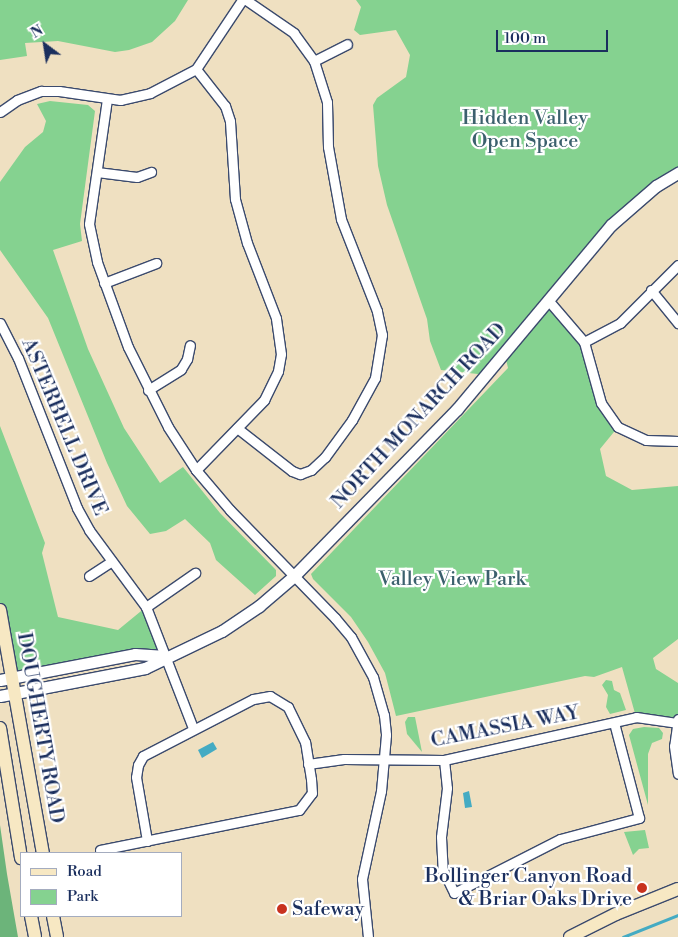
<!DOCTYPE html>
<html>
<head>
<meta charset="utf-8">
<style>
	body { margin:0 }
	#map { position:relative; width:678px; height:937px; overflow:hidden; background:#efe0c1; font-family:"Libre Bodoni",serif }
	div>[style] { position:absolute }
	[style*='--x'] { left:calc(var(--x)*1px); top:calc(var(--y)*1px); width:calc(var(--w)*1px); rotate:calc(var(--a)*1deg) }
	.green>* { inset:0; background:#85d290 }
	.forest>* { inset:0; background:#6cb47a }
	.water>* { inset:0; background:#44abc3 }
	.stream>* { height:2.5px; margin:-1.25px; padding:0 1.25px; transform-origin:1.25px; border-radius:1.25px; background:#44abc3 }
	.roads { filter:drop-shadow(1px 0 #3b4a6d) drop-shadow(-1px 0 #3b4a6d) drop-shadow(0 1px #3b4a6d) drop-shadow(0 -1px #3b4a6d) }
	.minor>* { height:9px; margin:-4.5px; padding:0 4.5px; transform-origin:4.5px; border-radius:4.5px; background:#fff }
	.tertiary>* { height:11px; margin:-5.5px; padding:0 5.5px; transform-origin:5.5px; border-radius:5.5px; background:#fff }
	.secondary>* { height:12px; margin:-6px; padding:0 6px; transform-origin:6px; border-radius:6px; background:#f7e8c3 }
	.dots>* { width:14px; height:14px; translate:-50% -50%; box-sizing:border-box; border:2px solid #fff; border-radius:50% }
	span { translate:-50% -50%; white-space:nowrap; text-align:center; line-height:1.15; -webkit-text-stroke:4.5px #fff; paint-order:stroke }
	.park-label { font-size:20px; color:#3b606d }
	.street-label { font-size:20px; color:#1b2f5e }
	.poi-label { font-size:20px; color:#1b2f5e }
	.right { translate:-100% -50%; text-align:right }
	.left { translate:0 -50%; text-align:left }
	.legend { position:absolute; left:20px; top:852px; width:162px; height:65px; box-sizing:border-box; background:#fff; border:1px solid #a4acbf; margin:0; padding:6px 9px; list-style:none; font-size:15px; color:#1b2f5e }
	.legend li { display:flex; align-items:center; gap:10px; height:25px }
	.legend b { width:25px; border:1px solid #a4acbf }
	.north { position:absolute; left:20px; top:20px; width:50px; height:50px; -webkit-text-stroke:4px #fff; paint-order:stroke; rotate:329deg; font-size:14px; font-weight:700; line-height:20px; text-align:center; color:#1b2f5e }
	.north::after { content:''; display:block; margin:auto; width:18px; height:22px; background:#1b2f5e; clip-path:polygon(50% 0,100% 100%,50% 72%,0 100%) }
	.scale { position:absolute; left:496px; top:30px; width:112px; height:22px; box-sizing:border-box; border:2px solid #1b2f5e; border-top:0; padding-left:6px; font-size:15px; line-height:18px; white-space:nowrap; color:#1b2f5e; -webkit-text-stroke:4px #fff; paint-order:stroke }
</style>
</head>
<body>
<div id="map">
	<div class="green">
		<div style="clip-path:polygon(0 0,188px 0,175px 21px,152px 42px,129px 50px,115px 52px,58px 41px,25px 43px,27px 56px,0 60px)"></div>
		<div style="clip-path:polygon(356px 0,678px 0,678px 173px,636px 202px,548px 300px,584px 342px,593px 382px,618px 427px,600px 449px,606px 476px,632px 490px,678px 486px,678px 639px,653px 658px,656px 669px,678px 683px,678px 719px,636px 717px,622px 667px,594px 677px,585px 676px,396px 716px,385px 673px,368px 642px,351px 617px,313px 579px,311px 574px,508px 368px,505px 355px,487px 375px,441px 370px,430px 341px,427px 319px,387px 205px,378px 166px,373px 105px,377px 98px,406px 77px,410px 55px,396px 30px,360px 35px,354px 30px,361px 7px)"></div>
		<div style="clip-path:polygon(50px 101px,88px 105px,95px 111px,80px 224px,82px 241px,53px 250px,88px 349px,124px 428px,160px 483px,183px 467px,220px 513px,276px 570px,276px 576px,255px 595px,216px 560px,210px 543px,185px 519px,166px 531px,150px 534px,127px 506px,107px 463px,48px 318px,0 250px,0 182px,25px 147px,43px 132px,46px 121px,37px 104px)"></div>
		<div style="clip-path:polygon(0 426px,45px 543px,42px 553px,58px 617px,118px 630px,146px 607px,165px 656px,135px 654px,11px 678px,0 610px)"></div>
		<div style="clip-path:polygon(606px 680px,612px 681px,614px 690px,620px 693px,626px 710px,610px 714px,606px 707px,608px 695px,602px 685px)"></div>
		<div style="clip-path:polygon(408px 717px,415px 717px,422px 752px,407px 734px,405px 722px)"></div>
		<div style="clip-path:polygon(644px 727px,659px 728px,663px 733px,662px 739px,652px 743px,648px 754px,648px 805px,629px 735px,633px 729px)"></div>
		<div style="clip-path:polygon(645px 830px,649px 848px,639px 849px,633px 855px,624px 832px)"></div>
	</div>
	<div class="forest">
		<div style="clip-path:polygon(0 825px,7px 874px,18px 937px,0 937px)"></div>
	</div>
	<div class="water">
		<div style="clip-path:polygon(213px 742px,217px 749px,202px 758px,198px 750px)"></div>
		<div style="clip-path:polygon(469px 791px,472px 807px,465px 808px,463px 793px)"></div>
	</div>
	<div class="stream">
		<div style="--x:623;--y:937;--w:59;--a:-21.8"></div>
	</div>
	<div class="roads">
		<div class="minor">
			<div style="--x:314;--y:61;--w:37;--a:-27"></div>
			<div style="--x:107;--y:99;--w:126;--a:98.2"></div>
			<div style="--x:89;--y:224;--w:39;--a:78"></div>
			<div style="--x:97;--y:262;--w:90;--a:70"></div>
			<div style="--x:128;--y:347;--w:89;--a:63.4"></div>
			<div style="--x:168;--y:427;--w:51;--a:56.9"></div>
			<div style="--x:196;--y:470;--w:52;--a:49.6"></div>
			<div style="--x:230;--y:510;--w:151;--a:45.8"></div>
			<div style="--x:335;--y:618;--w:25;--a:50"></div>
			<div style="--x:351;--y:637;--w:46;--a:61.2"></div>
			<div style="--x:373;--y:677;--w:40;--a:74"></div>
			<div style="--x:384;--y:715;--w:20;--a:84"></div>
			<div style="--x:386;--y:735;--w:56;--a:95.1"></div>
			<div style="--x:381;--y:791;--w:90;--a:102.2"></div>
			<div style="--x:362;--y:879;--w:58;--a:84.1"></div>
			<div style="--x:0;--y:112;--w:21;--a:-35"></div>
			<div style="--x:17;--y:100;--w:26;--a:-21"></div>
			<div style="--x:41;--y:91;--w:18;--a:0"></div>
			<div style="--x:59;--y:91;--w:62;--a:8.4"></div>
			<div style="--x:120;--y:100;--w:31;--a:-13"></div>
			<div style="--x:150;--y:93;--w:52;--a:-27.6"></div>
			<div style="--x:196;--y:69;--w:83;--a:-56.3"></div>
			<div style="--x:97;--y:172;--w:40;--a:7.1"></div>
			<div style="--x:137;--y:177;--w:15;--a:-20"></div>
			<div style="--x:104;--y:283;--w:56;--a:-21"></div>
			<div style="--x:651;--y:290;--w:43;--a:50.7"></div>
			<div style="--x:548;--y:300;--w:55;--a:49.4"></div>
			<div style="--x:584;--y:342;--w:63;--a:74.4"></div>
			<div style="--x:601;--y:403;--w:29;--a:55"></div>
			<div style="--x:618;--y:427;--w:31;--a:25"></div>
			<div style="--x:646;--y:440;--w:32;--a:2"></div>
			<div style="--x:0;--y:323;--w:39;--a:63"></div>
			<div style="--x:18;--y:358;--w:161;--a:68.5"></div>
			<div style="--x:77;--y:508;--w:25;--a:61"></div>
			<div style="--x:89;--y:530;--w:96;--a:53.5"></div>
			<div style="--x:146;--y:607;--w:130;--a:68.8"></div>
			<div style="--x:584;--y:342;--w:41;--a:-27.8"></div>
			<div style="--x:620;--y:323;--w:82;--a:-45"></div>
			<div style="--x:148;--y:390;--w:39;--a:-32"></div>
			<div style="--x:181;--y:369;--w:12;--a:-59"></div>
			<div style="--x:187;--y:359;--w:14;--a:-78"></div>
			<div style="--x:237;--y:428;--w:70;--a:38"></div>
			<div style="--x:292;--y:471;--w:9;--a:21"></div>
			<div style="--x:300;--y:474;--w:12;--a:-20"></div>
			<div style="--x:311;--y:470;--w:19;--a:-43"></div>
			<div style="--x:325;--y:457;--w:46;--a:-53.9"></div>
			<div style="--x:352;--y:420;--w:48;--a:-61.3"></div>
			<div style="--x:375;--y:378;--w:44;--a:-80.8"></div>
			<div style="--x:382;--y:335;--w:25;--a:-102"></div>
			<div style="--x:377;--y:311;--w:99;--a:-111.4"></div>
			<div style="--x:341;--y:219;--w:73;--a:-100.2"></div>
			<div style="--x:328;--y:147;--w:45;--a:-91.3"></div>
			<div style="--x:327;--y:102;--w:43;--a:-107.6"></div>
			<div style="--x:314;--y:61;--w:34;--a:-126"></div>
			<div style="--x:294;--y:33;--w:58;--a:-145.5"></div>
			<div style="--x:196;--y:470;--w:98;--a:-45.8"></div>
			<div style="--x:264;--y:400;--w:32;--a:-64"></div>
			<div style="--x:278;--y:371;--w:17;--a:-80"></div>
			<div style="--x:281;--y:354;--w:36;--a:-98"></div>
			<div style="--x:276;--y:318;--w:80;--a:-111.1"></div>
			<div style="--x:247;--y:243;--w:46;--a:-105.3"></div>
			<div style="--x:235;--y:199;--w:78;--a:-93.7"></div>
			<div style="--x:230;--y:121;--w:16;--a:-108"></div>
			<div style="--x:225;--y:106;--w:47;--a:-128.1"></div>
			<div style="--x:89;--y:576;--w:27;--a:-33"></div>
			<div style="--x:146;--y:607;--w:60;--a:-34.8"></div>
			<div style="--x:678;--y:719;--w:27;--a:98"></div>
			<div style="--x:674;--y:746;--w:28;--a:82"></div>
			<div style="--x:444;--y:760;--w:28;--a:84"></div>
			<div style="--x:447;--y:788;--w:49;--a:97"></div>
			<div style="--x:441;--y:837;--w:33;--a:87"></div>
			<div style="--x:443;--y:870;--w:25;--a:64"></div>
			<div style="--x:454;--y:893;--w:119;--a:-27"></div>
			<div style="--x:560;--y:839;--w:82;--a:-14.9"></div>
			<div style="--x:639;--y:818;--w:98;--a:-104.7"></div>
			<div style="--x:308;--y:764;--w:36;--a:-8"></div>
			<div style="--x:344;--y:759;--w:100;--a:0.6"></div>
			<div style="--x:444;--y:760;--w:197;--a:-12.6"></div>
			<div style="--x:636;--y:717;--w:41;--a:8.3"></div>
			<div style="--x:100;--y:850;--w:203;--a:-11.4"></div>
			<div style="--x:299;--y:810;--w:21;--a:-53"></div>
			<div style="--x:312;--y:793;--w:14;--a:-94"></div>
			<div style="--x:311;--y:779;--w:37;--a:-99"></div>
			<div style="--x:305;--y:742;--w:39;--a:-116"></div>
			<div style="--x:288;--y:707;--w:21;--a:-149"></div>
			<div style="--x:270;--y:696;--w:17;--a:170"></div>
			<div style="--x:253;--y:699;--w:124;--a:152.6"></div>
			<div style="--x:143;--y:756;--w:10;--a:119"></div>
			<div style="--x:138;--y:765;--w:12;--a:99"></div>
			<div style="--x:136;--y:777;--w:65;--a:80.2"></div>
		</div>
		<div class="tertiary">
			<div style="--x:0;--y:680;--w:137;--a:-10.9"></div>
			<div style="--x:135;--y:654;--w:30;--a:4"></div>
			<div style="--x:0;--y:696;--w:148;--a:-10.9"></div>
			<div style="--x:145;--y:668;--w:85;--a:-25.7"></div>
			<div style="--x:222;--y:631;--w:45;--a:-34"></div>
			<div style="--x:259;--y:606;--w:46;--a:-40.6"></div>
			<div style="--x:294;--y:576;--w:233;--a:-45.7"></div>
			<div style="--x:457;--y:409;--w:240;--a:-50.1"></div>
			<div style="--x:611;--y:225;--w:60;--a:-40.9"></div>
			<div style="--x:656;--y:186;--w:26;--a:-31"></div>
		</div>
		<div class="secondary">
			<div style="--x:0;--y:610;--w:247;--a:80"></div>
			<div style="--x:0;--y:728;--w:132;--a:80.8"></div>
			<div style="--x:31;--y:916;--w:21;--a:79"></div>
			<div style="--x:53;--y:916;--w:21;--a:79"></div>
			<div style="--x:570;--y:937;--w:51;--a:-26.6"></div>
			<div style="--x:616;--y:914;--w:67;--a:-22"></div>
		</div>
	</div>
	<div class="dots">
		<div style="left:642px;top:888px;background:#c8321e"></div>
		<div style="left:282px;top:909px;background:#c8321e"></div>
	</div>
	<div class="park-label">
		<span style="left:525px;top:130px">Hidden Valley<br>Open Space</span>
		<span style="left:452px;top:579px">Valley View Park</span>
	</div>
	<div class="street-label">
		<span style="left:419px;top:416px;rotate:-47deg">NORTH MONARCH ROAD</span>
		<span style="left:64px;top:427px;rotate:67deg">ASTERBELL DRIVE</span>
		<span style="left:505px;top:727px;rotate:-11deg">CAMASSIA WAY</span>
		<span style="left:40px;top:728px;rotate:80deg">DOUGHERTY ROAD</span>
	</div>
	<div class="poi-label">
		<span class="right" style="left:632px;top:888px">Bollinger Canyon Road<br>&amp; Briar Oaks Drive</span>
		<span class="left" style="left:292px;top:909px">Safeway</span>
	</div>
	<ul class="legend">
	<li><b style="height:6px;background:#f7e8c3"></b>Road</li>
	<li><b style="height:14px;background:#85d290"></b>Park</li>
	</ul>
	<div class="north">N</div>
	<div class="scale">100 m</div>
</div>
</body>
</html>
